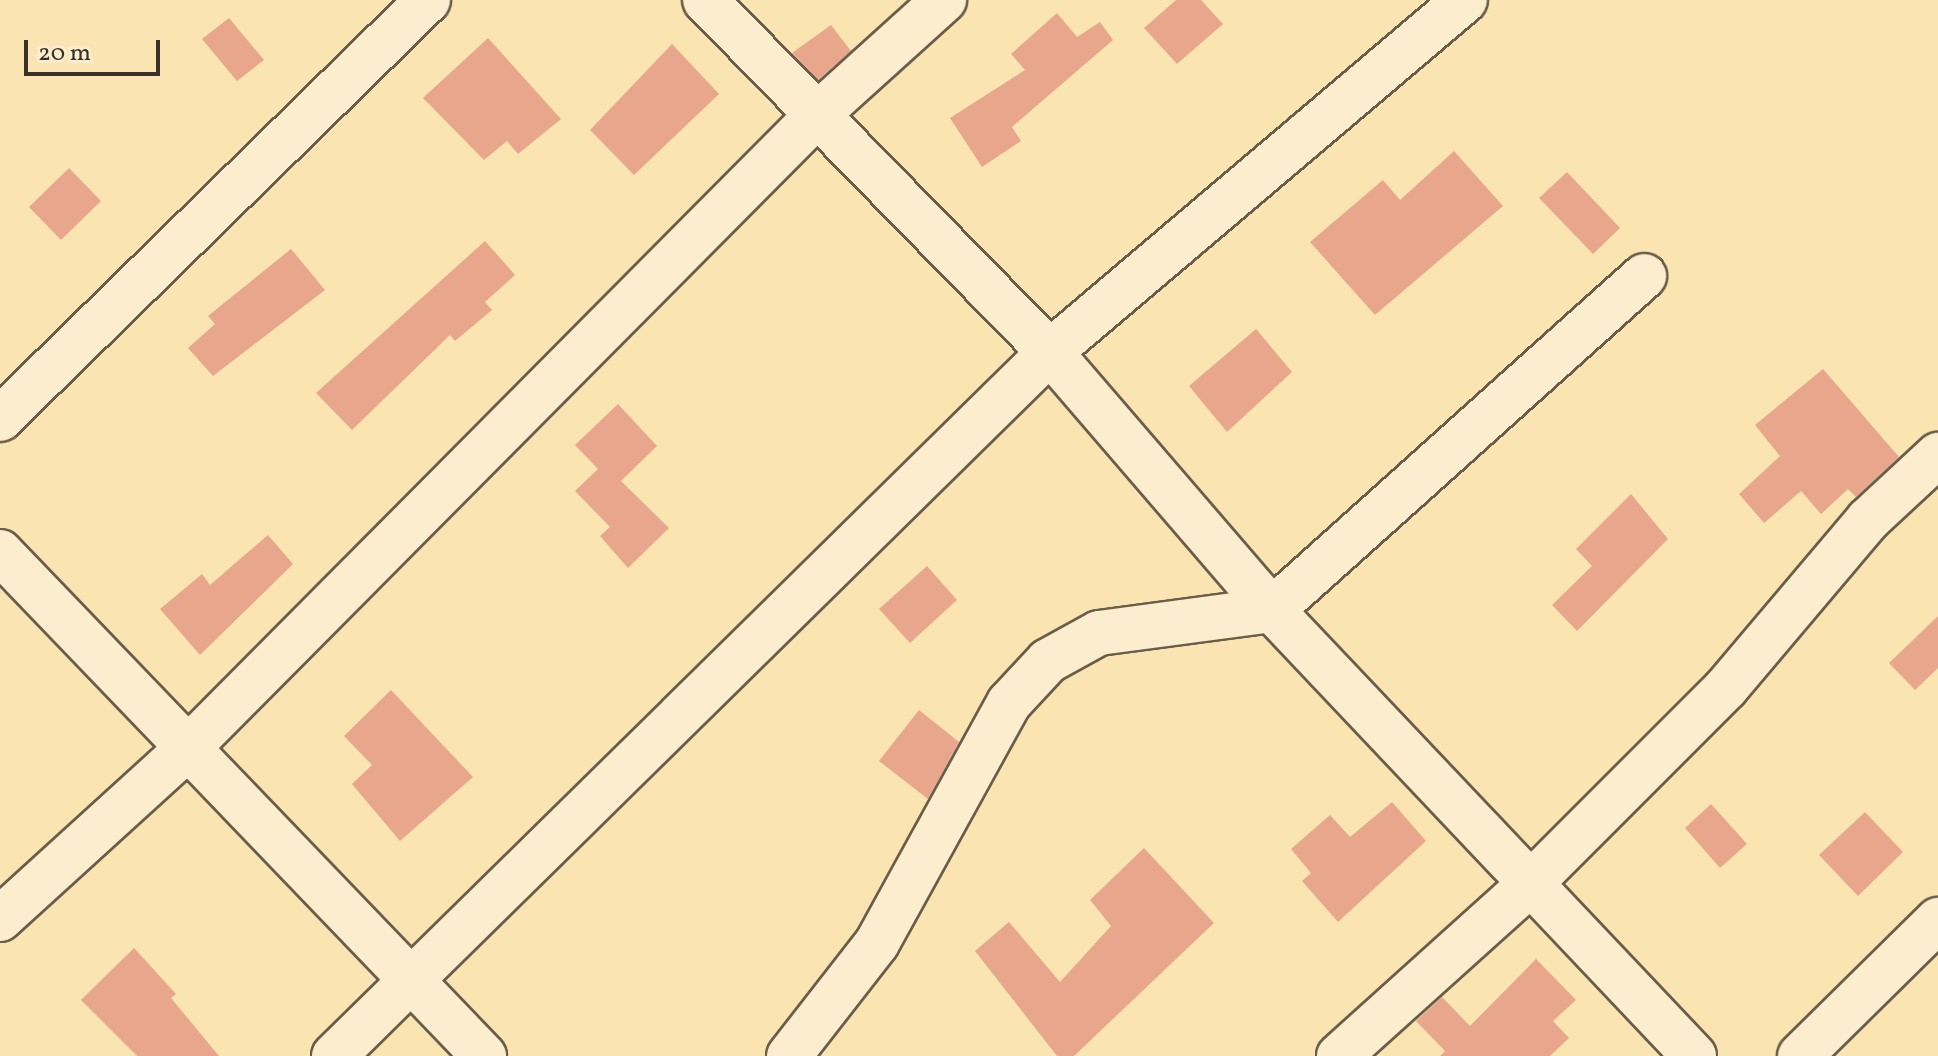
<!DOCTYPE html>
<html>
<head>
<meta charset="utf-8">
<style>
	body { margin:0 }
	#map { position:relative; width:1938px; height:1056px; overflow:hidden; background:#f9e4b2; font-family:Vollkorn,serif }
	div>[style] { position:absolute }
	[style*='--x'] { left:calc(var(--x)*1px); top:calc(var(--y)*1px); width:calc(var(--w)*1px); rotate:calc(var(--a)*1deg) }
	.building>* { inset:0; background:#e8a78d }
	.roads { filter:drop-shadow(2px 0 #6a5d4a) drop-shadow(-2px 0 #6a5d4a) drop-shadow(0 2px #6a5d4a) drop-shadow(0 -2px #6a5d4a) }
	.minor>* { height:44px; margin:-22px; padding:0 22px; transform-origin:22px; border-radius:22px; background:#fbedcd }
	span { translate:-50% -50%; white-space:nowrap; text-align:center; line-height:1.15; -webkit-text-stroke:6px #fbedcd; paint-order:stroke }
	.scale { position:absolute; left:24px; top:40px; width:136px; height:36px; box-sizing:border-box; border:4px solid #3b3028; border-top:0; padding-left:10px; font-size:24px; line-height:28px; white-space:nowrap; color:#3b3028; -webkit-text-stroke:6px #fbedcd; paint-order:stroke }
</style>
</head>
<body>
<div id="map">
	<div class="building">
		<div style="clip-path:polygon(1176px 0,1201px 0,1223px 24px,1177px 64px,1144px 28px)"></div>
		<div style="clip-path:polygon(1057px 13px,1077px 37px,1100px 22px,1113px 40px,1012px 127px,1021px 141px,982px 167px,950px 118px,1025px 70px,1011px 54px)"></div>
		<div style="clip-path:polygon(229px 18px,264px 60px,237px 81px,202px 39px)"></div>
		<div style="clip-path:polygon(831px 25px,851px 51px,818px 80px,792px 53px)"></div>
		<div style="clip-path:polygon(488px 38px,561px 119px,518px 154px,507px 141px,484px 160px,423px 98px)"></div>
		<div style="clip-path:polygon(672px 44px,719px 94px,634px 175px,590px 130px)"></div>
		<div style="clip-path:polygon(1454px 151px,1503px 206px,1375px 315px,1310px 242px,1383px 180px,1400px 200px)"></div>
		<div style="clip-path:polygon(69px 168px,101px 201px,61px 240px,29px 207px)"></div>
		<div style="clip-path:polygon(1567px 172px,1620px 228px,1593px 254px,1539px 198px)"></div>
		<div style="clip-path:polygon(485px 241px,515px 275px,485px 302px,492px 310px,455px 341px,450px 335px,352px 430px,316px 393px)"></div>
		<div style="clip-path:polygon(291px 249px,325px 290px,213px 376px,188px 348px,215px 324px,208px 316px)"></div>
		<div style="clip-path:polygon(1256px 329px,1292px 372px,1227px 432px,1189px 386px)"></div>
		<div style="clip-path:polygon(1823px 369px,1899px 457px,1856px 497px,1848px 489px,1821px 514px,1801px 491px,1764px 523px,1739px 494px,1780px 456px,1755px 425px)"></div>
		<div style="clip-path:polygon(618px 404px,657px 446px,621px 481px,669px 528px,628px 568px,600px 536px,610px 527px,575px 491px,598px 469px,575px 445px)"></div>
		<div style="clip-path:polygon(1631px 494px,1668px 539px,1577px 631px,1552px 605px,1592px 566px,1576px 549px)"></div>
		<div style="clip-path:polygon(268px 535px,293px 564px,200px 655px,160px 609px,202px 574px,210px 585px)"></div>
		<div style="clip-path:polygon(927px 566px,957px 600px,910px 643px,879px 609px)"></div>
		<div style="clip-path:polygon(1938px 616px,1938px 668px,1915px 690px,1889px 663px)"></div>
		<div style="clip-path:polygon(391px 690px,473px 777px,400px 841px,352px 784px,372px 765px,344px 736px)"></div>
		<div style="clip-path:polygon(919px 710px,959px 742px,928px 799px,879px 761px)"></div>
		<div style="clip-path:polygon(1392px 802px,1426px 841px,1338px 922px,1302px 881px,1311px 873px,1291px 849px,1330px 815px,1350px 837px)"></div>
		<div style="clip-path:polygon(1711px 804px,1747px 844px,1720px 868px,1685px 828px)"></div>
		<div style="clip-path:polygon(1865px 812px,1903px 852px,1858px 896px,1819px 855px)"></div>
		<div style="clip-path:polygon(1144px 848px,1214px 923px,1074px 1056px,1057px 1056px,975px 951px,1009px 922px,1060px 982px,1111px 926px,1090px 900px)"></div>
		<div style="clip-path:polygon(134px 948px,176px 994px,171px 998px,219px 1056px,137px 1056px,81px 1000px)"></div>
		<div style="clip-path:polygon(1536px 959px,1576px 1000px,1553px 1021px,1569px 1038px,1550px 1056px,1440px 1056px,1445px 1051px,1416px 1021px,1442px 997px,1470px 1026px)"></div>
	</div>
	<div class="roads">
		<div class="minor">
			<div style="--x:705;--y:0;--w:493;--a:45.6"></div>
			<div style="--x:1050;--y:352;--w:340;--a:49.3"></div>
			<div style="--x:1272;--y:610;--w:614;--a:46.58"></div>
			<div style="--x:0;--y:419;--w:599;--a:-44.39"></div>
			<div style="--x:0;--y:552;--w:699;--a:46.16"></div>
			<div style="--x:0;--y:919;--w:251;--a:-42.3"></div>
			<div style="--x:186;--y:750;--w:897;--a:-45.18"></div>
			<div style="--x:818;--y:114;--w:170;--a:-42.1"></div>
			<div style="--x:334;--y:1056;--w:1004;--a:-44.52"></div>
			<div style="--x:1050;--y:352;--w:544;--a:-40.3"></div>
			<div style="--x:789;--y:1056;--w:143;--a:-52.1"></div>
			<div style="--x:877;--y:943;--w:274;--a:-61.2"></div>
			<div style="--x:1009;--y:703;--w:57;--a:-47.1"></div>
			<div style="--x:1048;--y:661;--w:58;--a:-28.8"></div>
			<div style="--x:1099;--y:633;--w:175;--a:-7.6"></div>
			<div style="--x:1272;--y:610;--w:500;--a:-41.9"></div>
			<div style="--x:1339;--y:1056;--w:254;--a:-42"></div>
			<div style="--x:1528;--y:886;--w:280;--a:-45"></div>
			<div style="--x:1726;--y:688;--w:220;--a:-49.8"></div>
			<div style="--x:1868;--y:520;--w:96;--a:-42.9"></div>
			<div style="--x:1800;--y:1056;--w:194;--a:-44.6"></div>
		</div>
	</div>
	<div class="scale">20 m</div>
</div>
</body>
</html>
